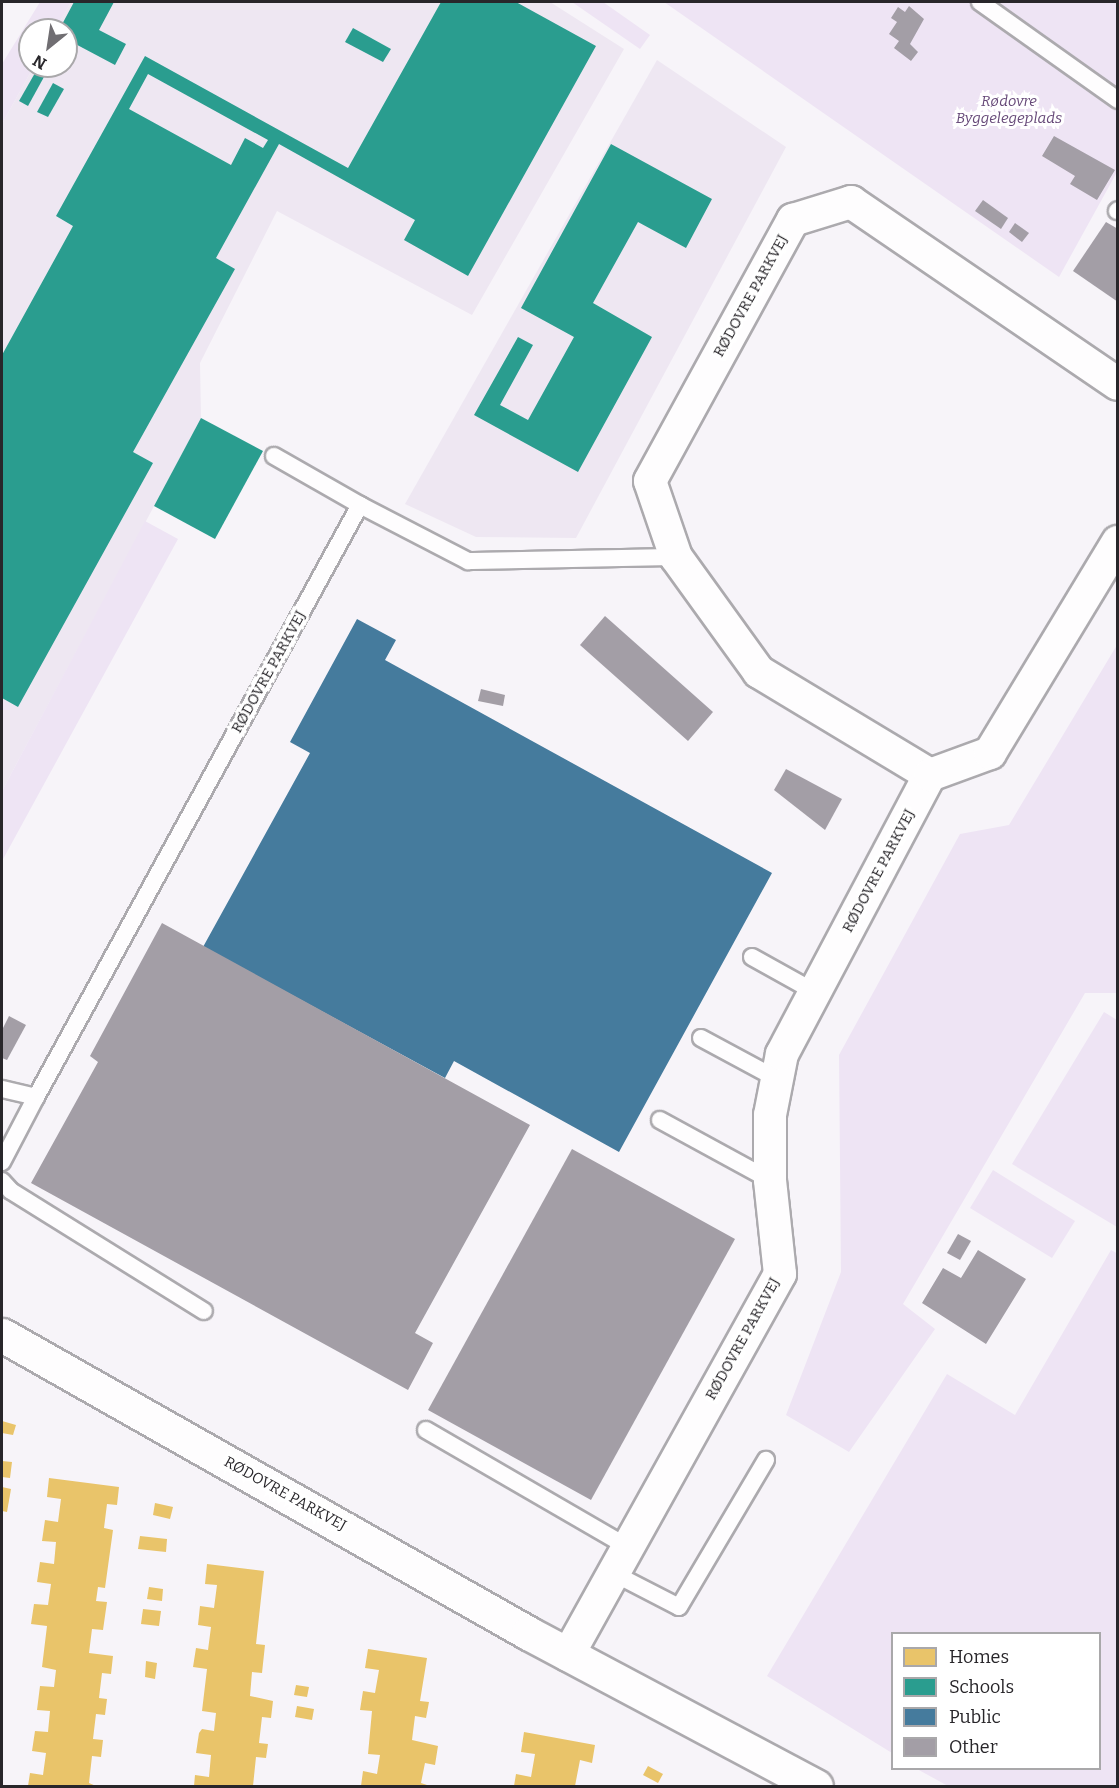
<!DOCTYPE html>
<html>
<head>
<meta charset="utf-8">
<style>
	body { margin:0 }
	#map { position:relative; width:1119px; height:1788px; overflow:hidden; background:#f7f4f9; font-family:Bitter,serif }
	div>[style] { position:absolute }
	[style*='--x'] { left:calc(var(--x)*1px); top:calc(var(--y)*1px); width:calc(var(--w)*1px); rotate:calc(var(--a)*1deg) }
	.built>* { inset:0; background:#eee7f2 }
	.green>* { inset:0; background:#eee4f4 }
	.homes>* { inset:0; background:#e9c46a }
	.schools>* { inset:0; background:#2a9d8f }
	.public>* { inset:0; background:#457b9d }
	.building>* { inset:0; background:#a39ea6 }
	.roads { filter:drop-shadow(2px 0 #acaaae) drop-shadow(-2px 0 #acaaae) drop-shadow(0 2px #acaaae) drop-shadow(0 -2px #acaaae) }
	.service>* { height:16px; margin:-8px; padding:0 8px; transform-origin:8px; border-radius:8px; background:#fefdfe }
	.minor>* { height:32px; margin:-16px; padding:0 16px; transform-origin:16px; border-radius:16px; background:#fefdfe }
	.tertiary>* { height:33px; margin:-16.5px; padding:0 16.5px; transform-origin:16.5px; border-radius:16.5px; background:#fefdfe }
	span { translate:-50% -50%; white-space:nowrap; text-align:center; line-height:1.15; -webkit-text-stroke:6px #fff; paint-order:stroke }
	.park-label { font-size:15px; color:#674a79; font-style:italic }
	.street-label { font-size:15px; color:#28262a }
	.frame { position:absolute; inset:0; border:3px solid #28262a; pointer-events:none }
	.legend { position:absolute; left:891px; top:1632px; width:210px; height:138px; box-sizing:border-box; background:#fff; border:2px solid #a9a8aa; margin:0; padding:8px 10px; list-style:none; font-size:18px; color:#28262a }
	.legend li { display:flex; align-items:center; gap:12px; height:30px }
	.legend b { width:30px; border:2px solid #a9a8aa }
	.north { position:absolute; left:18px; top:18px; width:60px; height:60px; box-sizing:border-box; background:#fff; border:2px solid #a9a8aa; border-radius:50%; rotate:210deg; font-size:16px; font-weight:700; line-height:24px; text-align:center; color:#28262a }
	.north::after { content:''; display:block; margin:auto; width:21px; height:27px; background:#706e72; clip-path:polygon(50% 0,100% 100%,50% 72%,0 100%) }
</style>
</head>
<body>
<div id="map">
	<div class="built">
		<div style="clip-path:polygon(71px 2px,550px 2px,624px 49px,472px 315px,277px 211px,200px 363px,201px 418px,2px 791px,2px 124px,34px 66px,66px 66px,66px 30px,55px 30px)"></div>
		<div style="clip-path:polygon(657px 60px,786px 147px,576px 538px,476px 537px,405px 504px)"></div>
	</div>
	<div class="green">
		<div style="clip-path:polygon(40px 2px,71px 2px,55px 30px,30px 30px,30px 66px,34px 66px,2px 124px,2px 64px)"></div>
		<div style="clip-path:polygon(572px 2px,603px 2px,650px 35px,640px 49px)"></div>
		<div style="clip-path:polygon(664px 2px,1117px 2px,1117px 172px,1059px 277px)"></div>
		<div style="clip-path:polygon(145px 521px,178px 539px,2px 861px,2px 791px)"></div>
		<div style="clip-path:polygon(1117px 645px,1117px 993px,1085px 993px,903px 1304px,935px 1329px,849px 1452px,786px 1415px,841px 1272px,839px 1055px,960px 834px,1009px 825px)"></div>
		<div style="clip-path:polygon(1104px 1012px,1117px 1020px,1117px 1227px,1012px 1164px)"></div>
		<div style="clip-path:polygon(993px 1170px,1075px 1221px,1052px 1258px,970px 1208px)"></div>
		<div style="clip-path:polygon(1111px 1250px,1118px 1254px,1117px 1786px,948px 1786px,917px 1769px,1100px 1768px,1100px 1634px,892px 1634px,892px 1753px,767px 1676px,947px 1374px,1015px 1415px)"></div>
	</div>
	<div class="homes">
		<div style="clip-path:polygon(2px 1421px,16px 1425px,13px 1435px,2px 1433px)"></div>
		<div style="clip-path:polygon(2px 1461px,12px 1462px,10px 1478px,2px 1477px)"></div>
		<div style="clip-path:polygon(49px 1478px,119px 1487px,117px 1505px,107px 1504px,104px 1528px,113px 1530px,105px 1588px,98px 1587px,96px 1601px,107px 1602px,103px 1630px,92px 1629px,89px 1653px,113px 1656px,111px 1674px,102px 1673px,99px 1698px,107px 1699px,105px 1715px,96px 1714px,93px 1739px,103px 1740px,101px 1757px,92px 1756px,89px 1783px,96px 1786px,28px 1786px,30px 1773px,43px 1775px,46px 1753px,32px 1751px,35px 1731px,48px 1732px,50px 1711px,37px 1710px,40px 1686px,54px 1687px,56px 1670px,42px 1667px,47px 1626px,31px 1624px,34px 1604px,48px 1605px,51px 1584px,37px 1582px,40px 1562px,54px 1564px,56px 1542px,42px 1541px,45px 1520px,58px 1522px,61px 1499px,47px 1497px)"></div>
		<div style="clip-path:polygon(2px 1487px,11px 1489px,7px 1512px,2px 1511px)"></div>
		<div style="clip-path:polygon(155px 1503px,173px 1507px,170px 1519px,153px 1515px)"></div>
		<div style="clip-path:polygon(140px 1536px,167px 1539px,166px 1552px,138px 1549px)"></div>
		<div style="clip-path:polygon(207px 1564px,264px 1571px,256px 1644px,265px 1645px,262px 1673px,252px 1672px,250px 1696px,273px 1701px,271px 1718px,262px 1717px,259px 1743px,268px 1744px,266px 1758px,256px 1757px,253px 1786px,194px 1786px,195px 1775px,209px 1777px,211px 1755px,196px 1753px,199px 1733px,202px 1729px,214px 1731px,216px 1713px,202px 1711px,207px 1669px,193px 1667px,196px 1648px,208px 1650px,211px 1627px,198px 1625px,200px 1606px,214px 1608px,217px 1585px,205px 1584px)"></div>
		<div style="clip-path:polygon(149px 1587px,163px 1589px,162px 1601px,147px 1599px)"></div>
		<div style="clip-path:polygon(143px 1609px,161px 1611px,159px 1626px,141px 1624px)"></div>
		<div style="clip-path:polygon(368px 1649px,427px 1658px,420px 1701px,429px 1702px,426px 1718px,415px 1716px,412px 1740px,438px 1746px,435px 1765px,425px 1763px,421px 1783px,430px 1786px,361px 1786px,363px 1771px,377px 1774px,380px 1755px,368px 1754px,372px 1711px,360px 1710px,363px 1691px,375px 1693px,379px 1670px,365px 1668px)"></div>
		<div style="clip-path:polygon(146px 1661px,157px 1663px,155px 1679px,145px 1677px)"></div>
		<div style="clip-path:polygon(296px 1685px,309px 1687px,307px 1697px,294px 1695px)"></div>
		<div style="clip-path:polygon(297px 1706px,314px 1709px,312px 1720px,295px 1717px)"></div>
		<div style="clip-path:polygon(524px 1732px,595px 1745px,592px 1763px,580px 1760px,575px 1786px,514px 1786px,516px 1774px,531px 1777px,535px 1754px,521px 1752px)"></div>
		<div style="clip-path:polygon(648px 1766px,663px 1774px,658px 1783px,643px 1775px)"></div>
	</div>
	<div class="schools">
		<div style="clip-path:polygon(74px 2px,114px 2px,99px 30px,126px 44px,115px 65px,66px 39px,66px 30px,59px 30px)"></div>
		<div style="clip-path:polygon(evenodd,441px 2px,516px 2px,596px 46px,468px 276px,404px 240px,415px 220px,279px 144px,216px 258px,235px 269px,133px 452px,153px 463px,18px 707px,2px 698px,2px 355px,73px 226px,56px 216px,145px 56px,348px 168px,441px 2px,148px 74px,268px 140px,263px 148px,245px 138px,231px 165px,129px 109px,148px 74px)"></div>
		<div style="clip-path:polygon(353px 28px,391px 49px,383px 62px,345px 42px)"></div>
		<div style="clip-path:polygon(39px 66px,50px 66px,28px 106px,19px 101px)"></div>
		<div style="clip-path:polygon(53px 83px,64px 89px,48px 117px,37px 112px)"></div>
		<div style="clip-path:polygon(611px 144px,712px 199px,686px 248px,638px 222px,593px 303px,652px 337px,578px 472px,474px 415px,518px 337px,533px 345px,500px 405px,528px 420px,574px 337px,521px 308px)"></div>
		<div style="clip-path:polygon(201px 418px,263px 451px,215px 539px,154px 506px)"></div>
	</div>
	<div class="public">
		<div style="clip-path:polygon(357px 619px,396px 640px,385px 660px,772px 873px,619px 1152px,454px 1061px,445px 1078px,203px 947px,310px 753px,290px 742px)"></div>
	</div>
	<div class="building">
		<div style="clip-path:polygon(909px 6px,924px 19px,910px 44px,918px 52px,911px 61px,894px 48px,899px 41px,889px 34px,897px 22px,891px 18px,898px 7px,905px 12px)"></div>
		<div style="clip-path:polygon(1054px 136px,1115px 170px,1097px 200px,1070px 184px,1075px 176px,1042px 156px)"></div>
		<div style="clip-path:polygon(983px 200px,1008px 218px,1001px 229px,975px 211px)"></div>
		<div style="clip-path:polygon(1106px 222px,1118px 229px,1118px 302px,1073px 271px)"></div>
		<div style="clip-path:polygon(1015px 223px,1029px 233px,1022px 242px,1009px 232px)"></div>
		<div style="clip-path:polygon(605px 616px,713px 712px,688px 741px,580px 645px)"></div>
		<div style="clip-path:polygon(481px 689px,505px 695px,503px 706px,478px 701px)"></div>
		<div style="clip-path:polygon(786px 769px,842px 799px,825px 830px,774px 790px)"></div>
		<div style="clip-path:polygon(162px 923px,530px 1125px,415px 1333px,433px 1343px,408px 1390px,31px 1183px,98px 1062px,90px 1056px)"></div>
		<div style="clip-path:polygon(9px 1016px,26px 1025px,7px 1060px,2px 1058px,2px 1030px)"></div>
		<div style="clip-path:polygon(572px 1149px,735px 1239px,591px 1500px,428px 1410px)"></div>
		<div style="clip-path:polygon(958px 1234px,971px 1241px,960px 1260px,947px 1253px)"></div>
		<div style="clip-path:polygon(978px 1250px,1026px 1279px,986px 1344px,922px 1303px,943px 1268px,961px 1278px)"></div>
	</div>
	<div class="roads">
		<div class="service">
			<div style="--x:980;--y:2;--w:169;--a:35.4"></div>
			<div style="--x:1117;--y:211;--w:1;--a:-45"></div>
			<div style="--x:274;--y:456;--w:99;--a:29.7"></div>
			<div style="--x:752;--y:957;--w:72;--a:29.1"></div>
			<div style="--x:701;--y:1038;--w:86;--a:28.3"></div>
			<div style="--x:2;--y:1089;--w:35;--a:13"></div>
			<div style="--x:36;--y:1097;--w:675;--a:-61.31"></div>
			<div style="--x:360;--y:505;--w:122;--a:27.4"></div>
			<div style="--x:468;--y:561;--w:208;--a:-1.1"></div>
			<div style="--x:660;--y:1120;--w:125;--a:28.6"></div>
			<div style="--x:2;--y:1162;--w:73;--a:-62.4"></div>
			<div style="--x:2;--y:1181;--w:13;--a:48"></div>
			<div style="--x:11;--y:1191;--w:227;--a:31.9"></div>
			<div style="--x:426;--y:1430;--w:233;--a:30.1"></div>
			<div style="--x:613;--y:1573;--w:74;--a:27.3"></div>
			<div style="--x:679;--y:1607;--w:171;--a:-59.4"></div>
		</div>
		<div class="minor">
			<div style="--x:930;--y:775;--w:200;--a:-148.9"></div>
			<div style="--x:759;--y:672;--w:142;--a:-125.8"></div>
			<div style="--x:676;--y:557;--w:80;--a:-108.9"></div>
			<div style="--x:650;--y:481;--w:298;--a:-61.3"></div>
			<div style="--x:793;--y:220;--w:61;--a:-17.2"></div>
			<div style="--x:851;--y:202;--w:323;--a:34.3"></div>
			<div style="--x:568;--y:1655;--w:436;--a:-60.9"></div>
			<div style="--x:780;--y:1274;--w:95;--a:-96.1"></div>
			<div style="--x:770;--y:1180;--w:65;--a:-90"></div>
			<div style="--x:770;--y:1115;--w:62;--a:-78.9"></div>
			<div style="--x:782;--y:1054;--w:316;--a:-62.1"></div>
			<div style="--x:930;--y:775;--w:64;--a:-20.1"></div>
			<div style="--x:990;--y:753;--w:247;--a:-58.8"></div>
		</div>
		<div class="tertiary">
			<div style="--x:2;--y:1335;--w:605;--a:29.53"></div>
			<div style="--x:528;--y:1633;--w:326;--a:28"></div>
		</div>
	</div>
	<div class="park-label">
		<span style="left:1009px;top:110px">Rødovre<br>Byggelegeplads</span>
	</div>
	<div class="street-label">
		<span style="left:751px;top:296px;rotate:-61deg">RØDOVRE PARKVEJ</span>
		<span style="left:269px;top:672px;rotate:-61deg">RØDOVRE PARKVEJ</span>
		<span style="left:879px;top:871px;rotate:-62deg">RØDOVRE PARKVEJ</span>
		<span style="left:743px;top:1339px;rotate:-61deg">RØDOVRE PARKVEJ</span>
		<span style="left:285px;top:1494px;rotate:29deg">RØDOVRE PARKVEJ</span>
	</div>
	<div class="frame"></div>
	<ul class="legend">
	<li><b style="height:16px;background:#e9c46a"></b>Homes</li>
	<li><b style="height:16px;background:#2a9d8f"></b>Schools</li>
	<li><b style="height:16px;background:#457b9d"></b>Public</li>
	<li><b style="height:16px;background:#a39ea6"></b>Other</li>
	</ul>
	<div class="north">N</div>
</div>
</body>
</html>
